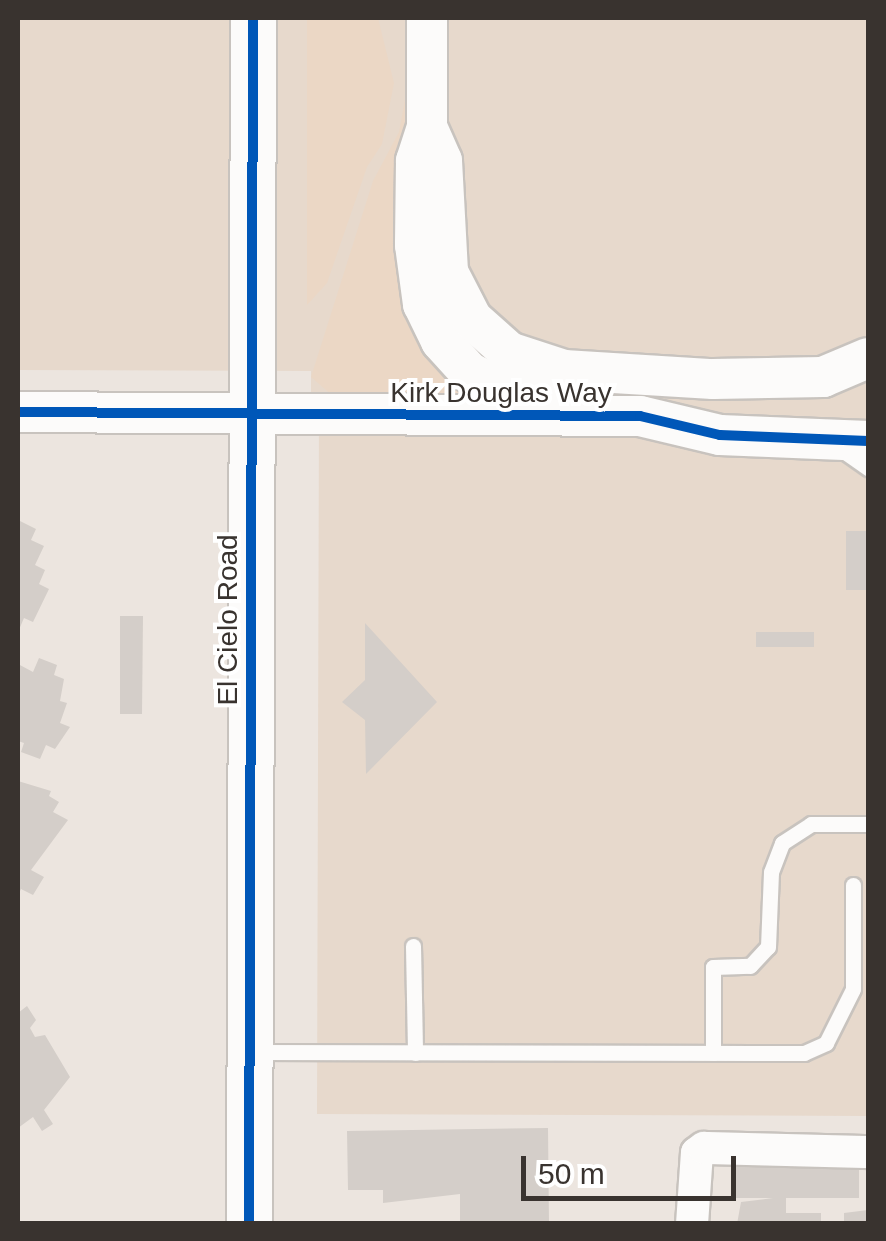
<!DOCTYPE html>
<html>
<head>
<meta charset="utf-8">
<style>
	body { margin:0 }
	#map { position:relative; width:886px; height:1241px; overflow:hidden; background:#ece5df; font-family:Helvetica,sans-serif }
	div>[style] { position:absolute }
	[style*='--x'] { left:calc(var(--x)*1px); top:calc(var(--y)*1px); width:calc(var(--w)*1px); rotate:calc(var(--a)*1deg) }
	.built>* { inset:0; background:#e7d9cc }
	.green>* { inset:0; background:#ebd7c5 }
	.building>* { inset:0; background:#d4cec9 }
	.roads { filter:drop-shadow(2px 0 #c8c3be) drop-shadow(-2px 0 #c8c3be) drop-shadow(0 2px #c8c3be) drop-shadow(0 -2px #c8c3be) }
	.service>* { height:15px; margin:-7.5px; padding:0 7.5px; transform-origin:7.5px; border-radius:7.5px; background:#fcfbfa }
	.minor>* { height:32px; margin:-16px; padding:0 16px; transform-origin:16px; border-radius:16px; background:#fcfbfa }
	.tertiary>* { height:40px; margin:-20px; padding:0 20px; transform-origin:20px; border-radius:20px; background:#fcfbfa }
	.secondary>* { height:45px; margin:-22.5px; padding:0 22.5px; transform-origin:22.5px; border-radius:22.5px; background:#fcfbfa }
	.cycleway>* { height:10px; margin:-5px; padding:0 5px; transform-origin:5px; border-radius:5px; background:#0057b8 }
	span { translate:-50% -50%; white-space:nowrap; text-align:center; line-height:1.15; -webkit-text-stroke:8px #fff; paint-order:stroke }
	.street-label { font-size:28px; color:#39332f }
	.frame { position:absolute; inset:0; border:20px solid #39332f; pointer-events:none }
	.scale { position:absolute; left:521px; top:1156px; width:215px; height:45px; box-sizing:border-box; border:5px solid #39332f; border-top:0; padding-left:12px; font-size:30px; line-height:35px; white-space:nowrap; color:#39332f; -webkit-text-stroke:8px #fff; paint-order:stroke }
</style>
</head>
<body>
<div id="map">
	<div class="built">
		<div style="clip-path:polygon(18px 18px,868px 18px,868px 1116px,317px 1114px,319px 408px,311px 407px,311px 371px,18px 370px)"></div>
	</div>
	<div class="green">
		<div style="clip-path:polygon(307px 18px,378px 18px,394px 83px,382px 144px,367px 167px,327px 283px,307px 305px)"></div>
		<div style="clip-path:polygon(406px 94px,404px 270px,507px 404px,333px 396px,311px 377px,373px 181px,399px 132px)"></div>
	</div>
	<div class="building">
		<div style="clip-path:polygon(18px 520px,36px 529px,31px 540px,44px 546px,35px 565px,45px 570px,39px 584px,49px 589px,33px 622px,24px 618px,18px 632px)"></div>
		<div style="clip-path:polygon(846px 531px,868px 531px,868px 590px,846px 590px)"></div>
		<div style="clip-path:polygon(120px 616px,143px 616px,142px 714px,120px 714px)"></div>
		<div style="clip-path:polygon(365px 623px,437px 702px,366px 774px,365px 720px,342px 702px,365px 680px)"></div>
		<div style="clip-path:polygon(756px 632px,814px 632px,814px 647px,756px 647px)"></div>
		<div style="clip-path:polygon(39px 658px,57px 665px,54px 675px,64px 679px,60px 701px,67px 703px,60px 723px,70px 727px,55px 749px,46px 745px,40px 759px,21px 752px,24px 743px,18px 741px,18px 664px,33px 672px)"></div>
		<div style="clip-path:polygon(18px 781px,51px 791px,49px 796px,59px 802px,53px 812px,68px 820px,31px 870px,44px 877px,33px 895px,21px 889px,18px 895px)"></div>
		<div style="clip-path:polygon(27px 1006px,36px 1020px,30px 1028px,35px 1037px,45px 1035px,70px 1077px,44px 1110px,53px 1124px,42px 1131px,33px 1117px,18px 1128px,18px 1013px)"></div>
		<div style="clip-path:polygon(548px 1128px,549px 1224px,460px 1221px,460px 1194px,383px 1203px,383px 1190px,348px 1190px,347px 1131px)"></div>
		<div style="clip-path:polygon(736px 1164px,859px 1164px,859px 1198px,786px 1198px,786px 1213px,821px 1213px,821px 1224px,737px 1224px,741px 1202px,773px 1198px,736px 1198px)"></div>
		<div style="clip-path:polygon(868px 1210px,868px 1224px,844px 1224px,844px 1213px)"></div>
	</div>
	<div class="roads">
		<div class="service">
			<div style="--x:842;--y:450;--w:32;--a:35"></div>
			<div style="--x:413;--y:946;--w:107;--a:88.9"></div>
			<div style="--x:253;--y:1052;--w:551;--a:0.1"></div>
			<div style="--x:804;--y:1053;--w:24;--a:-24"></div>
			<div style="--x:826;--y:1043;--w:60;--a:-63.4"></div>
			<div style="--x:853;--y:989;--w:104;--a:-90"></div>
			<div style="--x:713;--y:1053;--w:86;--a:-90"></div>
			<div style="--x:713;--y:967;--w:37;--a:-2"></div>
			<div style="--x:750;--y:966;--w:26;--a:-47"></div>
			<div style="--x:768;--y:947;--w:75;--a:-87.7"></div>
			<div style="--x:771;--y:872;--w:31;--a:-69"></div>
			<div style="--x:782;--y:843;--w:35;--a:-33"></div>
			<div style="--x:811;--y:824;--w:57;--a:0"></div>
		</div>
		<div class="minor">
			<div style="--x:692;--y:1224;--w:71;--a:-86"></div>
			<div style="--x:697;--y:1153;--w:9;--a:-36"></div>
			<div style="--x:704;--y:1148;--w:164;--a:1.4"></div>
		</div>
		<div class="tertiary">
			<div style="--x:427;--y:18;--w:109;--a:90"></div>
			<div style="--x:427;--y:127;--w:36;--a:108"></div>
			<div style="--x:416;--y:161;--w:84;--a:90.7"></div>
			<div style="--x:415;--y:245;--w:60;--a:82.3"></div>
			<div style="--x:423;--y:304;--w:41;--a:64.1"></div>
			<div style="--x:441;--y:341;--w:42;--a:47.9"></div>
			<div style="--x:469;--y:372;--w:48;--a:27.1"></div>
			<div style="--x:512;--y:394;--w:37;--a:8"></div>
			<div style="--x:427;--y:127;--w:37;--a:66"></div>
			<div style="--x:442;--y:161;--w:111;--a:86.9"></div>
			<div style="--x:448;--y:272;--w:53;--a:62.9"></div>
			<div style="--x:472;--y:319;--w:50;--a:41.7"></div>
			<div style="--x:509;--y:352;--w:58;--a:18.1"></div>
			<div style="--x:564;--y:370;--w:149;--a:3.5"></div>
			<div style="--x:713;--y:379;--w:110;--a:-1"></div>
			<div style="--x:823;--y:377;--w:49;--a:-22.9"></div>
			<div style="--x:18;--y:412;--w:622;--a:0.37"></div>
			<div style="--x:640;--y:416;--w:82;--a:13.4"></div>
			<div style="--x:720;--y:435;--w:148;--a:2.3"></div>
		</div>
		<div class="secondary">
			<div style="--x:249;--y:1224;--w:1206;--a:-89.81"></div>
		</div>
	</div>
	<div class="cycleway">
		<div style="--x:18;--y:412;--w:622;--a:0.37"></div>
		<div style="--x:640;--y:416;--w:82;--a:13.4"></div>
		<div style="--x:720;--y:435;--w:148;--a:2.3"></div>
		<div style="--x:249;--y:1224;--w:1206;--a:-89.81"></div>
	</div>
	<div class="street-label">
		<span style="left:501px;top:393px">Kirk Douglas Way</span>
		<span style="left:228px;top:620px;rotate:-90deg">El Cielo Road</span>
	</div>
	<div class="frame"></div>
	<div class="scale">50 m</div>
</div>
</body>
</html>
